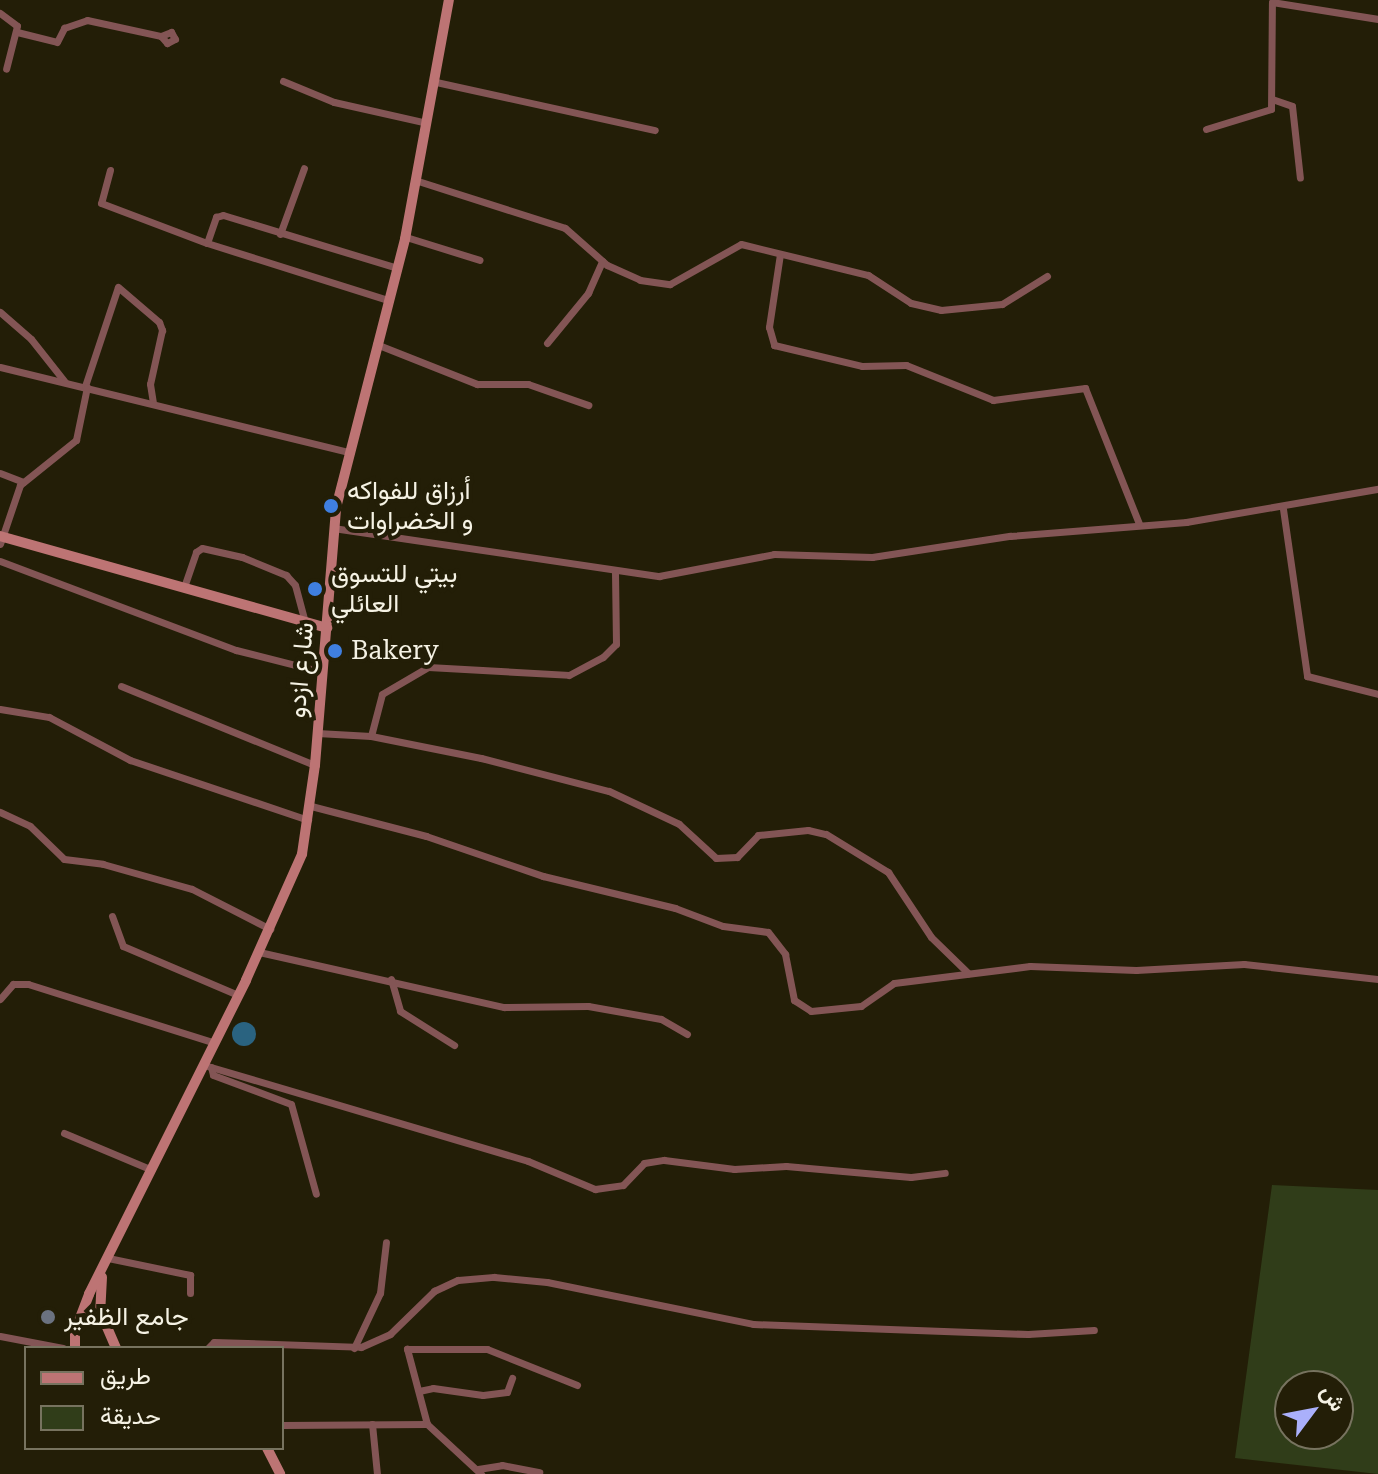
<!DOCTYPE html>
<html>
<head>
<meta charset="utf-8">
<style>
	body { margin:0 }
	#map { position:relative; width:1378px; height:1474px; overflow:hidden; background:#231e07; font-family:"Roboto Serif",Vazirmatn,serif }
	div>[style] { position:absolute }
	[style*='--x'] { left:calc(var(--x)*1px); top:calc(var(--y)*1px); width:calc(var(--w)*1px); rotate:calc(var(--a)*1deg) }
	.green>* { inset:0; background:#303d19 }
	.water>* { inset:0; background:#2a6380 }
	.round { border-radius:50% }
	.street>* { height:7px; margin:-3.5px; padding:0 3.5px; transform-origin:3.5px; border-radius:3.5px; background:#835555 }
	.secondary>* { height:10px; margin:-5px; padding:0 5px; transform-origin:5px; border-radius:5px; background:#bd7474 }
	.dots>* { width:22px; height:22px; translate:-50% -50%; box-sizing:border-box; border:4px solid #231e07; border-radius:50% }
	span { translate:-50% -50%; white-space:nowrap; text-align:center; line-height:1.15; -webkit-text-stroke:8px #231e07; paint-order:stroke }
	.poi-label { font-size:26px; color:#f5f2e4 }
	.left { translate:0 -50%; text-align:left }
	.street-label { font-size:26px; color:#f5f2e4 }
	.legend { position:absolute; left:24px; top:1346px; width:260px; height:104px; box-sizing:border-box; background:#231e07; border:2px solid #77735f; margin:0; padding:10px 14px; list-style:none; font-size:24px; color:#f5f2e4 }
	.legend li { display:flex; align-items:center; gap:16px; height:40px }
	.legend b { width:40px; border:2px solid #77735f }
	.north { position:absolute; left:1274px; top:1370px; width:80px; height:80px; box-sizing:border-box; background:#231e07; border:2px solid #77735f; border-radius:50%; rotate:58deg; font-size:22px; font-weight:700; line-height:32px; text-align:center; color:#f5f2e4 }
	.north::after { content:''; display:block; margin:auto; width:28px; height:36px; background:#aab0fb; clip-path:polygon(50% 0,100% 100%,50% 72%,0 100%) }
</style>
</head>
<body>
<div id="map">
	<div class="green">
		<div style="clip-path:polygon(evenodd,1272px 1185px,1378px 1190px,1378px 1474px,1235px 1458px,1272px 1185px,1290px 1386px,1338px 1386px,1338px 1434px,1290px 1434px,1290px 1386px)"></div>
	</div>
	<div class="water">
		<div class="round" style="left:232px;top:1022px;width:24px;height:24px"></div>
	</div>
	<div class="street">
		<div style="--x:1272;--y:2;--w:107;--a:9.1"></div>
		<div style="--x:0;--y:13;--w:21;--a:37"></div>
		<div style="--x:17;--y:26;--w:44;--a:104.3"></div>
		<div style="--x:17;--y:32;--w:41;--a:14"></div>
		<div style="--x:57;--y:42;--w:16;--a:-63"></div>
		<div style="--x:64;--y:28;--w:24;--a:-19"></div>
		<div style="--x:87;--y:20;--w:76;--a:12.2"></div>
		<div style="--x:161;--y:36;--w:11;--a:-22"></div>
		<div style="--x:171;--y:32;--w:8;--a:60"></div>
		<div style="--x:175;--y:39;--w:9;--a:153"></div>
		<div style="--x:167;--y:43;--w:9;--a:-131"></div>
		<div style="--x:283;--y:81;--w:55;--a:22.4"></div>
		<div style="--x:334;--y:102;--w:95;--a:12.7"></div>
		<div style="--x:436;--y:82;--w:224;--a:12.4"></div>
		<div style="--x:1272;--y:99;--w:21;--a:19"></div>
		<div style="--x:1292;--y:106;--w:72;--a:83.7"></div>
		<div style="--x:1206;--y:129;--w:68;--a:-17.1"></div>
		<div style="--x:1271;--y:109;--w:106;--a:-89.5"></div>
		<div style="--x:110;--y:170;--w:34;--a:105"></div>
		<div style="--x:101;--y:203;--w:113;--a:20.7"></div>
		<div style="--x:207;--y:243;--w:190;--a:17.5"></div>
		<div style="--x:418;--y:181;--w:154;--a:17.7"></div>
		<div style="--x:565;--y:228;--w:56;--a:41.4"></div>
		<div style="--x:607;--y:265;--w:36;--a:24"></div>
		<div style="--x:640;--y:280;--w:30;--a:8"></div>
		<div style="--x:670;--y:284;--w:81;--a:-29.4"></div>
		<div style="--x:741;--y:244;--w:131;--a:13.7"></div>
		<div style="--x:868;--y:275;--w:51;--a:33.1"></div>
		<div style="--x:911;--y:303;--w:31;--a:13"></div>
		<div style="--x:941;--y:310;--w:61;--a:-5.6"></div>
		<div style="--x:1002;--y:304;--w:53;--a:-31.9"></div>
		<div style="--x:280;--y:234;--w:70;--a:-70"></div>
		<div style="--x:406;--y:237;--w:77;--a:17.3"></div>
		<div style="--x:207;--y:243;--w:28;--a:-71"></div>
		<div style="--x:216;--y:217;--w:7;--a:-16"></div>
		<div style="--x:223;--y:215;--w:182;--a:16.9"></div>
		<div style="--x:780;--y:254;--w:74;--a:98.6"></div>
		<div style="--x:769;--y:327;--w:19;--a:74"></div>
		<div style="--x:774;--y:345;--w:90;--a:13.4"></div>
		<div style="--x:862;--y:366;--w:44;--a:-1.3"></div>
		<div style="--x:906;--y:365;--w:94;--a:21.9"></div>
		<div style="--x:993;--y:400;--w:93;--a:-7.4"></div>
		<div style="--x:1085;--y:388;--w:146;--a:68.3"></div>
		<div style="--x:118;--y:287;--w:54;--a:40.5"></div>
		<div style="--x:159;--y:322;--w:9;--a:69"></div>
		<div style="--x:162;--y:330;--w:55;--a:102.5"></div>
		<div style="--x:150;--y:384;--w:18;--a:81"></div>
		<div style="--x:0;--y:312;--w:41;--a:41.1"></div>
		<div style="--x:31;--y:339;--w:55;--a:51.7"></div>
		<div style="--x:547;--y:343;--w:65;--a:-50.6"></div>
		<div style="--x:588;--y:293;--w:35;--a:-66"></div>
		<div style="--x:376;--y:344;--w:109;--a:21.6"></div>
		<div style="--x:477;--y:384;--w:51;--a:0"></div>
		<div style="--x:528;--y:384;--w:64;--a:19.3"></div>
		<div style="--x:0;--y:367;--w:358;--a:13.7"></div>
		<div style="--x:85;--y:386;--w:104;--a:-71.6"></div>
		<div style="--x:0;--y:473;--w:25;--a:21"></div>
		<div style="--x:1283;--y:509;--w:169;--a:81.8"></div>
		<div style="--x:1307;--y:676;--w:73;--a:14.2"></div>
		<div style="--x:333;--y:528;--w:330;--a:8.4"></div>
		<div style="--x:659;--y:576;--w:117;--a:-10.8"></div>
		<div style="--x:774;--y:554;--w:98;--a:1.8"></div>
		<div style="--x:872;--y:557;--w:140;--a:-8.7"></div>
		<div style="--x:1010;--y:536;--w:177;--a:-4.5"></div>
		<div style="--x:1186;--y:522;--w:195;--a:-9.8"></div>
		<div style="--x:0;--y:544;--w:62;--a:-71.3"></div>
		<div style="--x:20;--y:485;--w:72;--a:-38.8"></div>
		<div style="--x:76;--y:440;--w:54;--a:-78.3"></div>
		<div style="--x:0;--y:561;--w:252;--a:20.7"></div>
		<div style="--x:236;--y:650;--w:89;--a:14.3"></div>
		<div style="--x:184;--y:587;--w:37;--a:-71"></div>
		<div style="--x:196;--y:552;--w:7;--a:-34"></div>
		<div style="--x:202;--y:548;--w:41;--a:12.7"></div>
		<div style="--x:242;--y:557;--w:48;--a:22.2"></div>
		<div style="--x:286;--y:575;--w:13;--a:48"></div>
		<div style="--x:295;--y:585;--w:38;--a:75"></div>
		<div style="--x:121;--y:686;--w:209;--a:22.2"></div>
		<div style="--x:0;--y:709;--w:50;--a:9.3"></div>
		<div style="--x:49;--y:717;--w:92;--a:28"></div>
		<div style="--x:130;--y:760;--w:188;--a:18.6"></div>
		<div style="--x:317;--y:733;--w:54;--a:3.2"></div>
		<div style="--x:371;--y:736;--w:112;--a:11.3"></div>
		<div style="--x:481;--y:758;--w:132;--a:14.5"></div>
		<div style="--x:609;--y:791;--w:77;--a:25.2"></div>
		<div style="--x:679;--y:824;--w:50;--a:42.6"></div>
		<div style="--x:716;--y:858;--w:21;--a:-3"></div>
		<div style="--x:737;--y:857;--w:30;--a:-46"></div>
		<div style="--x:758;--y:835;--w:50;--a:-5.7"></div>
		<div style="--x:808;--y:830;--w:18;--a:13"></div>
		<div style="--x:826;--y:834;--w:73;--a:31.5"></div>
		<div style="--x:888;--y:872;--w:78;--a:56.5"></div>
		<div style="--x:931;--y:937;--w:52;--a:44.2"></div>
		<div style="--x:371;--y:736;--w:43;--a:-75.3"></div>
		<div style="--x:382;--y:694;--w:53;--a:-30.4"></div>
		<div style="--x:428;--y:667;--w:141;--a:3.2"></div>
		<div style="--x:569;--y:675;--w:38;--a:-28"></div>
		<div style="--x:603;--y:657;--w:18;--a:-45"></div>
		<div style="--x:616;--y:644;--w:74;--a:-90.8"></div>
		<div style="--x:311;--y:806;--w:119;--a:14.6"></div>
		<div style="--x:426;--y:836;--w:124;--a:18.9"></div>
		<div style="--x:543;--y:876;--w:136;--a:13.6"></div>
		<div style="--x:675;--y:908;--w:51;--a:20.6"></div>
		<div style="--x:723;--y:926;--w:45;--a:7.6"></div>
		<div style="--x:768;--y:932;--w:28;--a:52"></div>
		<div style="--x:785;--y:954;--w:47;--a:78.9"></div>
		<div style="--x:794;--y:1000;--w:20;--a:33"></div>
		<div style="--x:811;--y:1011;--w:50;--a:-5.7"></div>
		<div style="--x:861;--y:1006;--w:40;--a:-34.9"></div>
		<div style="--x:894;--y:983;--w:137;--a:-7.1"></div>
		<div style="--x:1030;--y:966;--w:106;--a:2.2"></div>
		<div style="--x:1136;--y:970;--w:108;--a:-3.2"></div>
		<div style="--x:1244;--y:964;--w:135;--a:6.4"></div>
		<div style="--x:0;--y:812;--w:33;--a:25"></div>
		<div style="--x:30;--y:826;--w:47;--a:44.1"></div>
		<div style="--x:64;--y:859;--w:39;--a:7"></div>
		<div style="--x:103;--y:864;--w:92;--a:15.7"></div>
		<div style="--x:192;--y:889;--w:88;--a:27.1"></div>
		<div style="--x:112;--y:916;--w:32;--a:70"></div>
		<div style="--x:123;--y:946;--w:125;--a:23.1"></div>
		<div style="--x:259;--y:952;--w:251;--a:12.7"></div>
		<div style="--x:504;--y:1007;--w:84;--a:-0.7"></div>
		<div style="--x:588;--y:1006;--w:74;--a:10.1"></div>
		<div style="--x:661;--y:1019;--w:30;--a:30"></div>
		<div style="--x:391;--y:979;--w:33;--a:74"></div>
		<div style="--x:400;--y:1011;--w:64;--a:32.2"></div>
		<div style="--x:0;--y:999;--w:20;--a:-49"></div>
		<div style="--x:13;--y:984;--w:15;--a:0"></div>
		<div style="--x:28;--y:984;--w:196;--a:17.5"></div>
		<div style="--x:204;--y:1065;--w:338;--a:16.5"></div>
		<div style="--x:528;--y:1161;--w:73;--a:22.7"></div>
		<div style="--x:595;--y:1189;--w:28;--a:-8"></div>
		<div style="--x:623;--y:1185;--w:30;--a:-46"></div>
		<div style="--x:644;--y:1163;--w:20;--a:-9"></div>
		<div style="--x:664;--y:1160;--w:71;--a:7.3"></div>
		<div style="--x:734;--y:1169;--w:52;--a:-3.3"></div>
		<div style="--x:786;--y:1166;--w:125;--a:5"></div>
		<div style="--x:911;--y:1177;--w:34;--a:-7"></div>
		<div style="--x:211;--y:1067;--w:8;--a:76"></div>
		<div style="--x:213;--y:1075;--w:83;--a:20.4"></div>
		<div style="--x:291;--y:1104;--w:93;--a:74.5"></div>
		<div style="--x:64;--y:1133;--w:95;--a:22.8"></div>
		<div style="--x:108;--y:1258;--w:84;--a:11.7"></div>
		<div style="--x:190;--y:1275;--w:18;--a:90"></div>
		<div style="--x:0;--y:1336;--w:64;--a:10.8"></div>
		<div style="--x:208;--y:1348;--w:8;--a:-45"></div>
		<div style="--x:214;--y:1342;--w:147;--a:1.9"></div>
		<div style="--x:361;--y:1347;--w:32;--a:-24"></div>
		<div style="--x:390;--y:1334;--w:62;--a:-44.3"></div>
		<div style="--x:434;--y:1291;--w:26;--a:-25"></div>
		<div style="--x:458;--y:1280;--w:36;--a:-5"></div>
		<div style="--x:494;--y:1277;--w:53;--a:5.4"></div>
		<div style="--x:547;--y:1282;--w:210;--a:11.5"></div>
		<div style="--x:753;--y:1324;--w:275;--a:2.1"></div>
		<div style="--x:1028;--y:1334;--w:66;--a:-3.5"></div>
		<div style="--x:354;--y:1348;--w:61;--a:-64.7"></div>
		<div style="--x:380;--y:1293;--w:51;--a:-83.3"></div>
		<div style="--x:419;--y:1391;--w:14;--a:-12"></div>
		<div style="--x:433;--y:1388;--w:50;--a:8"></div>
		<div style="--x:483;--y:1395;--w:24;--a:-7"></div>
		<div style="--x:507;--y:1392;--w:15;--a:-70"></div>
		<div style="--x:372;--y:1424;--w:50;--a:84.3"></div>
		<div style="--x:427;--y:1424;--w:78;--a:-104.9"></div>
		<div style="--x:407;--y:1349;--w:80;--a:0"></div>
		<div style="--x:487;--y:1349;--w:97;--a:21.8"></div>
		<div style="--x:282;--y:1425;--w:145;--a:-0.4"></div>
		<div style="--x:427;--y:1424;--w:74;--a:42.8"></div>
		<div style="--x:478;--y:1469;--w:24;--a:-9"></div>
		<div style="--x:502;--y:1465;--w:38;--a:11"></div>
	</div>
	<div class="secondary">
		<div style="--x:0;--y:536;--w:340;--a:15.7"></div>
		<div style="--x:102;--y:1277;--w:34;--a:93"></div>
		<div style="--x:100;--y:1311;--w:40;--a:66.6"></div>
		<div style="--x:75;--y:1348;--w:17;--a:-90"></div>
		<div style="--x:75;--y:1331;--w:40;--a:-69"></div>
		<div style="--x:89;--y:1294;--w:351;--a:-63.4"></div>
		<div style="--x:246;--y:980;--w:138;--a:-66"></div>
		<div style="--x:302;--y:854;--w:90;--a:-81.7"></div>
		<div style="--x:315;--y:765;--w:258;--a:-85.3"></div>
		<div style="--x:336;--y:508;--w:278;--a:-75.6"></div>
		<div style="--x:405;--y:239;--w:243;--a:-79.6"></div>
		<div style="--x:267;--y:1448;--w:29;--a:63"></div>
	</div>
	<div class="dots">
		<div style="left:331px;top:506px;background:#3f7fe0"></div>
		<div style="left:315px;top:589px;background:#3f7fe0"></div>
		<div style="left:335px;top:651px;background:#3f7fe0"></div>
		<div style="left:48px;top:1317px;background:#6b7280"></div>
	</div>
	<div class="poi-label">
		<span class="left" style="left:347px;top:506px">أرزاق للفواكه<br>و الخضراوات</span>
		<span class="left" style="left:331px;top:589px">بيتي للتسوق<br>العائلي</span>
		<span class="left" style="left:351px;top:651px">Bakery</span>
		<span class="left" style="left:64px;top:1317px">جامع الظفير</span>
	</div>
	<div class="street-label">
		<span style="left:301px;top:670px;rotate:-85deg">شارع ازدو</span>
	</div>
	<ul class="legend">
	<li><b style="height:10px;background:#bd7474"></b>طريق</li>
	<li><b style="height:22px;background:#303d19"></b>حديقة</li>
	</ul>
	<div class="north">ش</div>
</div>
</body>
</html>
